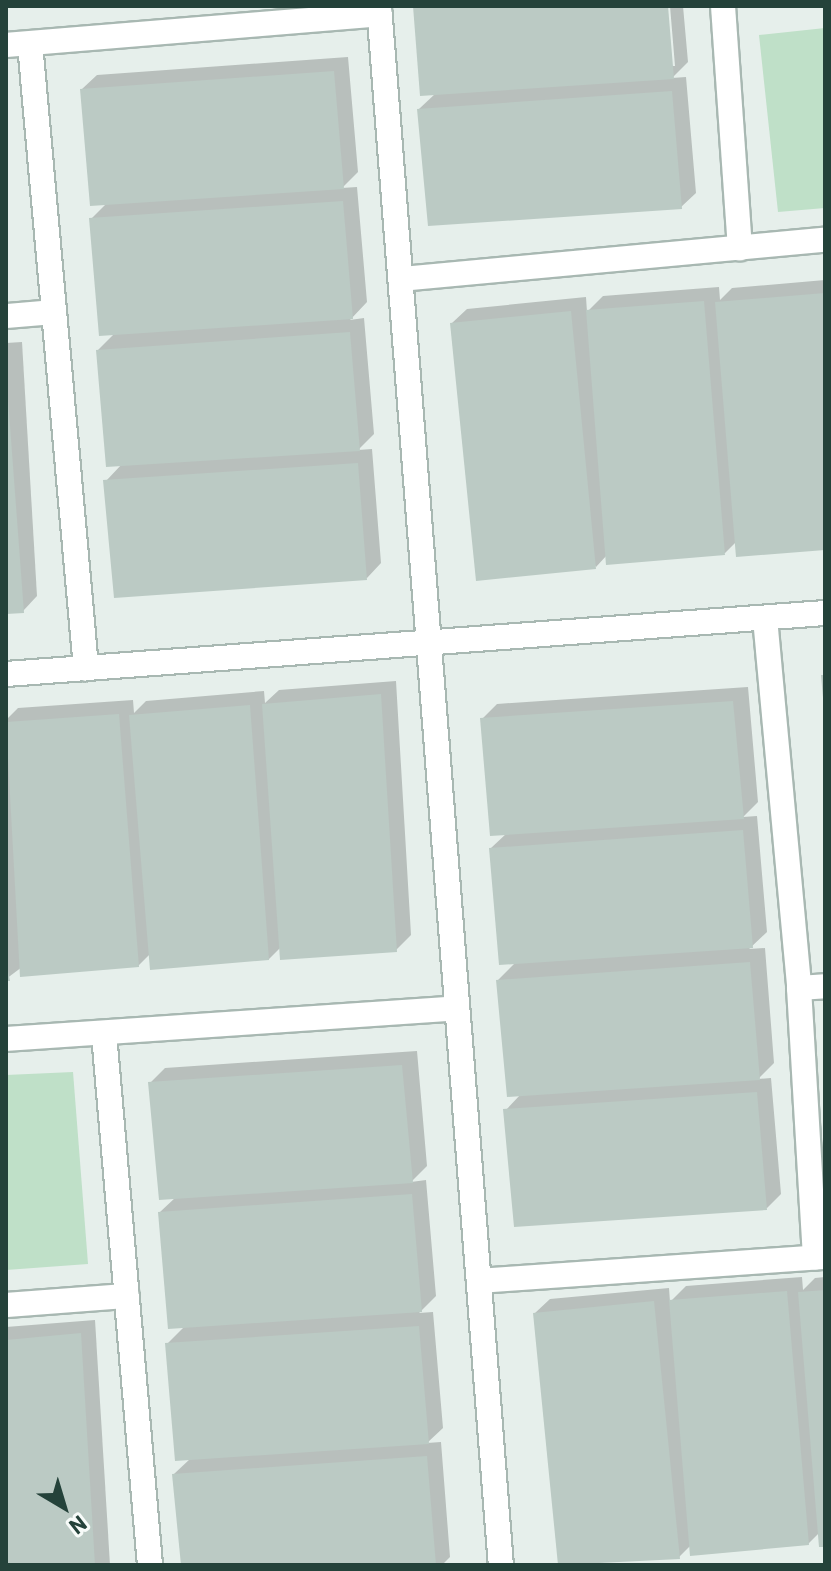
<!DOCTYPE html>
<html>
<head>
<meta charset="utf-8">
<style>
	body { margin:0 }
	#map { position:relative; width:831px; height:1571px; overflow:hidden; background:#e6efeb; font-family:Barlow,sans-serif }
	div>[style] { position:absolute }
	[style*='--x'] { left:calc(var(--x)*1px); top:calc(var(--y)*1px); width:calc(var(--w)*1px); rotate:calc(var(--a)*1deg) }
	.green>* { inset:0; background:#bfe0c8 }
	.shadow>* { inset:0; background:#0003 }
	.building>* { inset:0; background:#bbcac4 }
	.roads { filter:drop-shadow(2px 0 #a8b8b2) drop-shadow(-2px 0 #a8b8b2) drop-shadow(0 2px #a8b8b2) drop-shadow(0 -2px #a8b8b2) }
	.minor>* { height:24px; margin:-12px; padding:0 12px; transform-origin:12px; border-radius:12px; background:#fff }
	span { translate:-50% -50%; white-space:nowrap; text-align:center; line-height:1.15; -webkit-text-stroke:8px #f7fbf9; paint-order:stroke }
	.frame { position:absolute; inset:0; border:8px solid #24423a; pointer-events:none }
	.north { position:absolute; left:24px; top:1467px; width:80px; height:80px; -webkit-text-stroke:6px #f7fbf9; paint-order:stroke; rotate:142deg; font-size:22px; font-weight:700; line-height:32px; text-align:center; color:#24423a }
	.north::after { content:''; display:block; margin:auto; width:28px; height:36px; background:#24423a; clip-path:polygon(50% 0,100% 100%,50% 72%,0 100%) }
</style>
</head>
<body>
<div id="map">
	<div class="green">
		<div style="clip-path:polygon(825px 28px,825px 208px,778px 212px,759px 35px)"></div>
		<div style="clip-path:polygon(73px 1072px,88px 1264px,6px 1270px,6px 1075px)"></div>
	</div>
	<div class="shadow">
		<div style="clip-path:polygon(415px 6px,666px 6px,671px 66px,675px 66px,670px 6px,683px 6px,688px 62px,672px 78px,686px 77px,696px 193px,681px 207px,419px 109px,436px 93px)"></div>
		<div style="clip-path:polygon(348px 57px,358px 172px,342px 188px,357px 187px,367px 302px,350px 320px,364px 318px,374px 434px,358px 450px,372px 449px,381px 563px,367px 578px,106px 481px,122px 464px,98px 350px,115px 333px,91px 219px,107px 203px,82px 89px,97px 75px)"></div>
		<div style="clip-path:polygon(825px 280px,825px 548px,737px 541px,725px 553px,607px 555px,596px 567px,452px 323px,467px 309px,586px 297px,587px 312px,603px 296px,719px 287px,720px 300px,732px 288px)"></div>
		<div style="clip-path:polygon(22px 342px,37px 596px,23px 611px,6px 612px,6px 343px)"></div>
		<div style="clip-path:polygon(396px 681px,411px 935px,396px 950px,281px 947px,269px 959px,151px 953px,138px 966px,22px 967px,6px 979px,6px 720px,18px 708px,133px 700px,134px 713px,146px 701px,264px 691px,265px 703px,279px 690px)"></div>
		<div style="clip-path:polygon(748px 687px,758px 802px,743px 817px,757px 816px,767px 932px,749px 949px,765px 948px,774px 1063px,758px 1079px,771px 1078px,781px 1194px,767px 1208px,506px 1110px,521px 1094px,498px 980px,516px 962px,491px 848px,507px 833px,482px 719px,497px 704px)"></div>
		<div style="clip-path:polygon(417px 1051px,427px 1166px,411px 1182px,426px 1180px,436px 1296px,419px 1313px,433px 1312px,443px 1428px,427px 1443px,441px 1442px,450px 1557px,442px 1565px,183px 1565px,174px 1474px,191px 1458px,167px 1344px,185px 1326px,160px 1212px,176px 1197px,150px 1083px,165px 1068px)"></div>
		<div style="clip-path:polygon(802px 1277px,803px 1290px,815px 1278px,825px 1277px,825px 1545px,820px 1532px,808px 1544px,691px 1545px,679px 1557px,560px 1565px,535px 1313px,550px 1299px,669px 1288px,670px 1302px,686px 1286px)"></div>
		<div style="clip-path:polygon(95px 1320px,110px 1565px,6px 1565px,6px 1327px)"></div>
	</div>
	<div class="building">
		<div style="clip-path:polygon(413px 6px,668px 6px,674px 79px,420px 96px)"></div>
		<div style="clip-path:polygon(334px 71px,344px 189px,90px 206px,80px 89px)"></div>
		<div style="clip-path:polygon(672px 91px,682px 209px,428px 226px,417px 109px)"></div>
		<div style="clip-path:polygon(343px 201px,353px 319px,99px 336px,89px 218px)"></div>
		<div style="clip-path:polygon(825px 293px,825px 550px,736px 557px,715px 302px)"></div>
		<div style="clip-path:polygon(704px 301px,725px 555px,606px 565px,586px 310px)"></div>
		<div style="clip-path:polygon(571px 311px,596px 569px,476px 581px,450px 323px)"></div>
		<div style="clip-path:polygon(350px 332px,360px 451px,106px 467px,96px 350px)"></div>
		<div style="clip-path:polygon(6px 372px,24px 613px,6px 614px)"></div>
		<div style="clip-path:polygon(358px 463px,367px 580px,114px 598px,103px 480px)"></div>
		<div style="clip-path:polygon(821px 675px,825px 675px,825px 698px,823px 698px)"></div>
		<div style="clip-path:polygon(381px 694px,397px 952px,280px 960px,262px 704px)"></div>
		<div style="clip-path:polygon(733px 701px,744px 819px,490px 836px,480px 718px)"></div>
		<div style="clip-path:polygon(250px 705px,269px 960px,150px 970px,129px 715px)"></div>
		<div style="clip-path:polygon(119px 714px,139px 967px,20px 977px,6px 722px)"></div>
		<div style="clip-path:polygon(743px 830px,753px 948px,499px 965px,489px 848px)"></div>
		<div style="clip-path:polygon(6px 959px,10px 981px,6px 981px)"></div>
		<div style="clip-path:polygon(750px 962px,760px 1080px,507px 1097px,496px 980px)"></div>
		<div style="clip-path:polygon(402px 1065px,413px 1183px,159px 1200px,148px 1082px)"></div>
		<div style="clip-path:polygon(757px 1092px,767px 1210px,514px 1227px,503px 1109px)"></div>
		<div style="clip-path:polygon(412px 1194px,422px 1312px,168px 1329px,158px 1212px)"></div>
		<div style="clip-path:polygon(825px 1290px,825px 1547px,819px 1547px,798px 1292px)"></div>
		<div style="clip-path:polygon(787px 1291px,809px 1545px,690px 1556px,669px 1300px)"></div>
		<div style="clip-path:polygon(654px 1301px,680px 1559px,558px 1565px,533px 1313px)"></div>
		<div style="clip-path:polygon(419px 1326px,429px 1444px,175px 1461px,165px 1343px)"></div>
		<div style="clip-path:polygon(81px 1333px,95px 1565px,6px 1565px,6px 1340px)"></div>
		<div style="clip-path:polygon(427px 1456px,436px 1565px,181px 1565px,172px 1474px)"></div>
	</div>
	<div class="roads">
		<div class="minor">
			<div style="--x:379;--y:6;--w:1564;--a:85.53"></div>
			<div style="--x:723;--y:6;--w:243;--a:86"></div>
			<div style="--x:30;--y:44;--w:627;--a:84.87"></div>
			<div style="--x:6;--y:45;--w:375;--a:-4.7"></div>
			<div style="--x:401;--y:279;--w:426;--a:-5.3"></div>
			<div style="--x:6;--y:316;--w:48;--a:-4.8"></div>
			<div style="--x:765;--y:618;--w:372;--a:84.7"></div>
			<div style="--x:799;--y:988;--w:270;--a:86.6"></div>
			<div style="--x:6;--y:674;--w:821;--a:-4.26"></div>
			<div style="--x:799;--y:988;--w:26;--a:-4"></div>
			<div style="--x:104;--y:1034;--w:533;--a:85.05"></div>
			<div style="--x:6;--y:1039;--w:452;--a:-3.9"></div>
			<div style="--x:479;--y:1281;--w:347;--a:-4"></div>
			<div style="--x:6;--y:1305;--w:121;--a:-4.3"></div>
		</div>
	</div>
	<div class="frame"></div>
	<div class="north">N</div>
</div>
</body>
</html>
